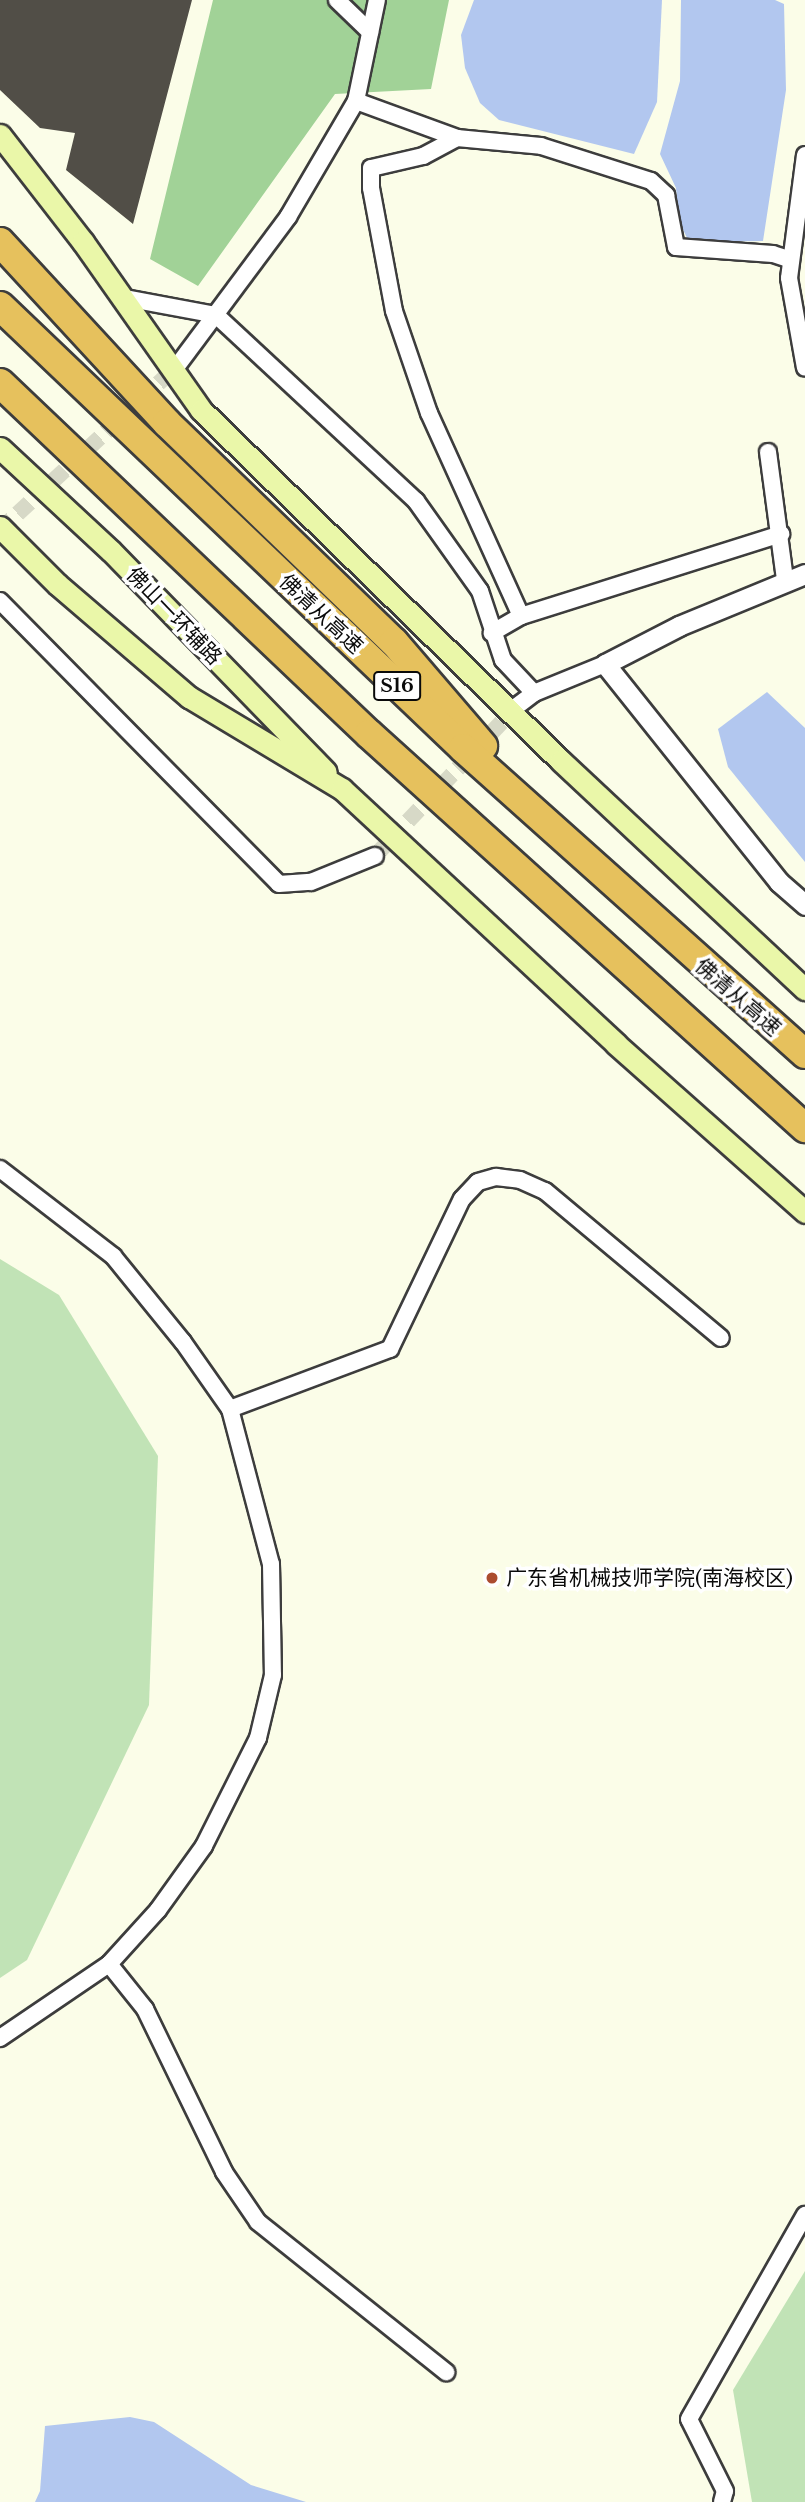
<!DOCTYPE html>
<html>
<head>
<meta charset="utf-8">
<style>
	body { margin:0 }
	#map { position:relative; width:805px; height:2502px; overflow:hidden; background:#fbfde8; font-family:"Libre Baskerville","Noto Sans SC",serif }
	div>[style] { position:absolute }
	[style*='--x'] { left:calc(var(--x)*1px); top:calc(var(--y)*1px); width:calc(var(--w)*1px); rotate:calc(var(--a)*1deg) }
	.green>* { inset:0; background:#c1e3b6 }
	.forest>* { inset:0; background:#a1d297 }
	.water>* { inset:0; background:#b2c7ef }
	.building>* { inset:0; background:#514e47 }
	.minor-tunnel>* { height:16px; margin-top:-8px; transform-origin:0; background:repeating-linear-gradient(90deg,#d7d9c7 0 16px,transparent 0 24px) }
	.roads { filter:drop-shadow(2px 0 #3d3d3d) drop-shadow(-2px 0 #3d3d3d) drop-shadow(0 2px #3d3d3d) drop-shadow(0 -2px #3d3d3d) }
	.minor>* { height:16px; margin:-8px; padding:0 8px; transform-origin:8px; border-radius:8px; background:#fff }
	.tertiary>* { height:19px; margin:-9.5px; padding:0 9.5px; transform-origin:9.5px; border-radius:9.5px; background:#fff }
	.secondary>* { height:21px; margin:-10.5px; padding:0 10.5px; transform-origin:10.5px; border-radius:10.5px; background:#eaf7a9 }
	.motorway>* { height:28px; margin:-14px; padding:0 14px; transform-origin:14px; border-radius:14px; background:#e6c15d }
	.dots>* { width:19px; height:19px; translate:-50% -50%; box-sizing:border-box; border:4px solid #fff; border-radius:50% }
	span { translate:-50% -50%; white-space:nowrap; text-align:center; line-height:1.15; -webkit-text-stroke:7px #fff; paint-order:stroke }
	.shield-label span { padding:2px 5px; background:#fff; border:2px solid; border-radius:5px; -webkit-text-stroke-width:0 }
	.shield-label { font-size:19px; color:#0a0a0a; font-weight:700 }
	.street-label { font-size:21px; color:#0a0a0a }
	.poi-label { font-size:21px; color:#0a0a0a }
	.left { translate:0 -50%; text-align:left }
</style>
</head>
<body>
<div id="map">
	<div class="green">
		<div style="clip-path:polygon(0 1259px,59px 1295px,158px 1456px,149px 1705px,27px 1960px,0 1978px)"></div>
		<div style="clip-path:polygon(805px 2271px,805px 2502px,752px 2502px,733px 2390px)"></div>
	</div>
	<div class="forest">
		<div style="clip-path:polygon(213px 0,449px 0,431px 89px,335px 94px,198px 286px,150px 259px)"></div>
	</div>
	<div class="water">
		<div style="clip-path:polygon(474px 0,662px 0,657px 102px,634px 154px,499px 120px,480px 103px,465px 68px,461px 35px)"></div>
		<div style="clip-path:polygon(681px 0,775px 0,784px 4px,786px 90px,763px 241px,699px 242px,687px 238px,679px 221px,676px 188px,660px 154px,680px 81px)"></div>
		<div style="clip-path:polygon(767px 692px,805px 728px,805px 862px,728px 767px,718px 729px)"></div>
		<div style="clip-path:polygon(130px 2417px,154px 2422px,251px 2485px,306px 2502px,35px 2502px,40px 2491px,45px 2426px)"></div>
	</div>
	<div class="building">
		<div style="clip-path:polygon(0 0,192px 0,133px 224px,66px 170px,75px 133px,40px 128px,0 90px)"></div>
	</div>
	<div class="minor-tunnel">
		<div style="--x:0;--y:530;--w:241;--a:-42.8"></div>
		<div style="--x:375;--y:856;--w:207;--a:-46.6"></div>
	</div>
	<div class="roads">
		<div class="minor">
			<div style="--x:337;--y:0;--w:46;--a:44.1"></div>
			<div style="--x:356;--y:101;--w:108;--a:20.1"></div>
			<div style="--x:457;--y:138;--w:84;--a:5.4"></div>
			<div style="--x:541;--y:146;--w:115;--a:17.7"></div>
			<div style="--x:651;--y:181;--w:21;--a:43"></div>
			<div style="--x:666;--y:195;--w:53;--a:79.1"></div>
			<div style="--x:676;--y:247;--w:97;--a:4.1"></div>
			<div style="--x:773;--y:254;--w:19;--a:18"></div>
			<div style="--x:457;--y:138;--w:38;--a:152"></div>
			<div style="--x:423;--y:156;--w:53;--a:167"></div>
			<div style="--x:371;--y:168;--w:20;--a:90"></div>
			<div style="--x:371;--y:188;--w:125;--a:79.4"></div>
			<div style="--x:394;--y:311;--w:108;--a:71.1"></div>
			<div style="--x:429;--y:413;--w:223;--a:65.6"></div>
			<div style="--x:521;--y:616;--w:34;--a:150"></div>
			<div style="--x:805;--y:155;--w:124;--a:97.4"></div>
			<div style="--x:789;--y:278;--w:91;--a:79.9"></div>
			<div style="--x:120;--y:297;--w:98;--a:10.6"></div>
			<div style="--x:216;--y:315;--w:273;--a:42.9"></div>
			<div style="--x:416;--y:501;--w:110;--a:54.6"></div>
			<div style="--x:480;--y:591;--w:73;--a:71.6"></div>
			<div style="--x:503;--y:660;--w:45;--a:46.8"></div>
			<div style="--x:177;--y:366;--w:186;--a:-53.3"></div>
			<div style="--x:288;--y:217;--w:134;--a:-59.6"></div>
			<div style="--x:356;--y:101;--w:103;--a:-78.3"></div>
			<div style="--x:768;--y:452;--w:128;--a:82.4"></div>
			<div style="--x:0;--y:601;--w:397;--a:45.4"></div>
			<div style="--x:279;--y:884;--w:32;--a:-4"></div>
			<div style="--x:311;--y:882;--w:69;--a:-22.1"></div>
			<div style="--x:521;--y:616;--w:273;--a:-17.5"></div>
			<div style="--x:517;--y:706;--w:21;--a:-37"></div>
			<div style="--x:534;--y:693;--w:77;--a:-22.2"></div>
			<div style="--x:0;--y:1169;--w:143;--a:37.6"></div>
			<div style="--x:113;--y:1256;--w:111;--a:50.9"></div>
			<div style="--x:183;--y:1342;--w:82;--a:55"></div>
			<div style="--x:230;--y:1409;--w:160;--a:75.2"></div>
			<div style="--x:271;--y:1564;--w:111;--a:89"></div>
			<div style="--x:273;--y:1675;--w:65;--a:103.4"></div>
			<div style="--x:258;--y:1738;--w:121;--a:116.6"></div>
			<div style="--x:204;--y:1846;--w:79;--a:125.7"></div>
			<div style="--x:158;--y:1910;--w:73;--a:132.2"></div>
			<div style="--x:109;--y:1964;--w:132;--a:145.8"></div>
			<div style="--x:230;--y:1409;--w:171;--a:-20.6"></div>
			<div style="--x:390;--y:1349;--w:166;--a:-64.4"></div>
			<div style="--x:462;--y:1199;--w:23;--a:-47"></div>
			<div style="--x:478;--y:1182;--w:19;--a:-16"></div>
			<div style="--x:496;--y:1177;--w:24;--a:7"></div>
			<div style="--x:520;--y:1180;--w:27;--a:24"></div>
			<div style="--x:545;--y:1191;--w:229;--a:39.9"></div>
			<div style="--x:109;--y:1964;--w:58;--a:51.3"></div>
			<div style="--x:145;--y:2009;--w:181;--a:64.1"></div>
			<div style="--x:224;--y:2172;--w:60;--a:55.8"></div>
			<div style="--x:258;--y:2222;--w:241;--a:38.6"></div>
			<div style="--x:722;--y:2502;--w:11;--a:-75"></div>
			<div style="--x:725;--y:2491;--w:80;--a:-116.6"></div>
			<div style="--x:689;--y:2419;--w:235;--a:-60.4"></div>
		</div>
		<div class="tertiary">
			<div style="--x:805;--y:574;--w:136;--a:157.6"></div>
			<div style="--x:679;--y:626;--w:83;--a:152.8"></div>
			<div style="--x:605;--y:664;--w:279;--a:51.4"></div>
			<div style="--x:779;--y:882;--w:35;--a:41"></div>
		</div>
		<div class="secondary">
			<div style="--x:0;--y:135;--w:135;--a:52.2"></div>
			<div style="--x:83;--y:242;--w:205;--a:54.9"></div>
			<div style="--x:201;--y:410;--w:503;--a:44.27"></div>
			<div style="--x:561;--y:761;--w:334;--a:43.1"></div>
			<div style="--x:0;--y:448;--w:151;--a:42.9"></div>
			<div style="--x:111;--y:551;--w:308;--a:45.8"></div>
			<div style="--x:0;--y:527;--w:81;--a:45"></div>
			<div style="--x:57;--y:584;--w:174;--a:40.6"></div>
			<div style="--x:189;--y:697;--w:179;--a:31"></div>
			<div style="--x:342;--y:789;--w:374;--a:42.9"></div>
			<div style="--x:616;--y:1044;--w:253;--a:41.6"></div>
		</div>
		<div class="motorway">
			<div style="--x:0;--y:242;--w:246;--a:47.3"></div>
			<div style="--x:167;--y:423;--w:315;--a:44"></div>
			<div style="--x:394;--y:642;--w:137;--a:49.4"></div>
			<div style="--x:0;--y:306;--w:640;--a:43.67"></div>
			<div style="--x:463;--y:748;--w:459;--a:41.8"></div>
			<div style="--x:0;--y:383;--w:509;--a:43.57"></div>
			<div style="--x:369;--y:734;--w:588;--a:42.1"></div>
		</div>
	</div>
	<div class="dots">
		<div style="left:492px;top:1578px;background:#ab4c30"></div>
	</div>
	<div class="shield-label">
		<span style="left:397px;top:686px">S16</span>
	</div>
	<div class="street-label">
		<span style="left:321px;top:614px;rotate:43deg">佛清从高速</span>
		<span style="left:174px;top:616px;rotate:46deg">佛山一环辅路</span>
		<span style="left:738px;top:997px;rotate:41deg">佛清从高速</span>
	</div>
	<div class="poi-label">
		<span class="left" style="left:506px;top:1578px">广东省机械技师学院(南海校区)</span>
	</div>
</div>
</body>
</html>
